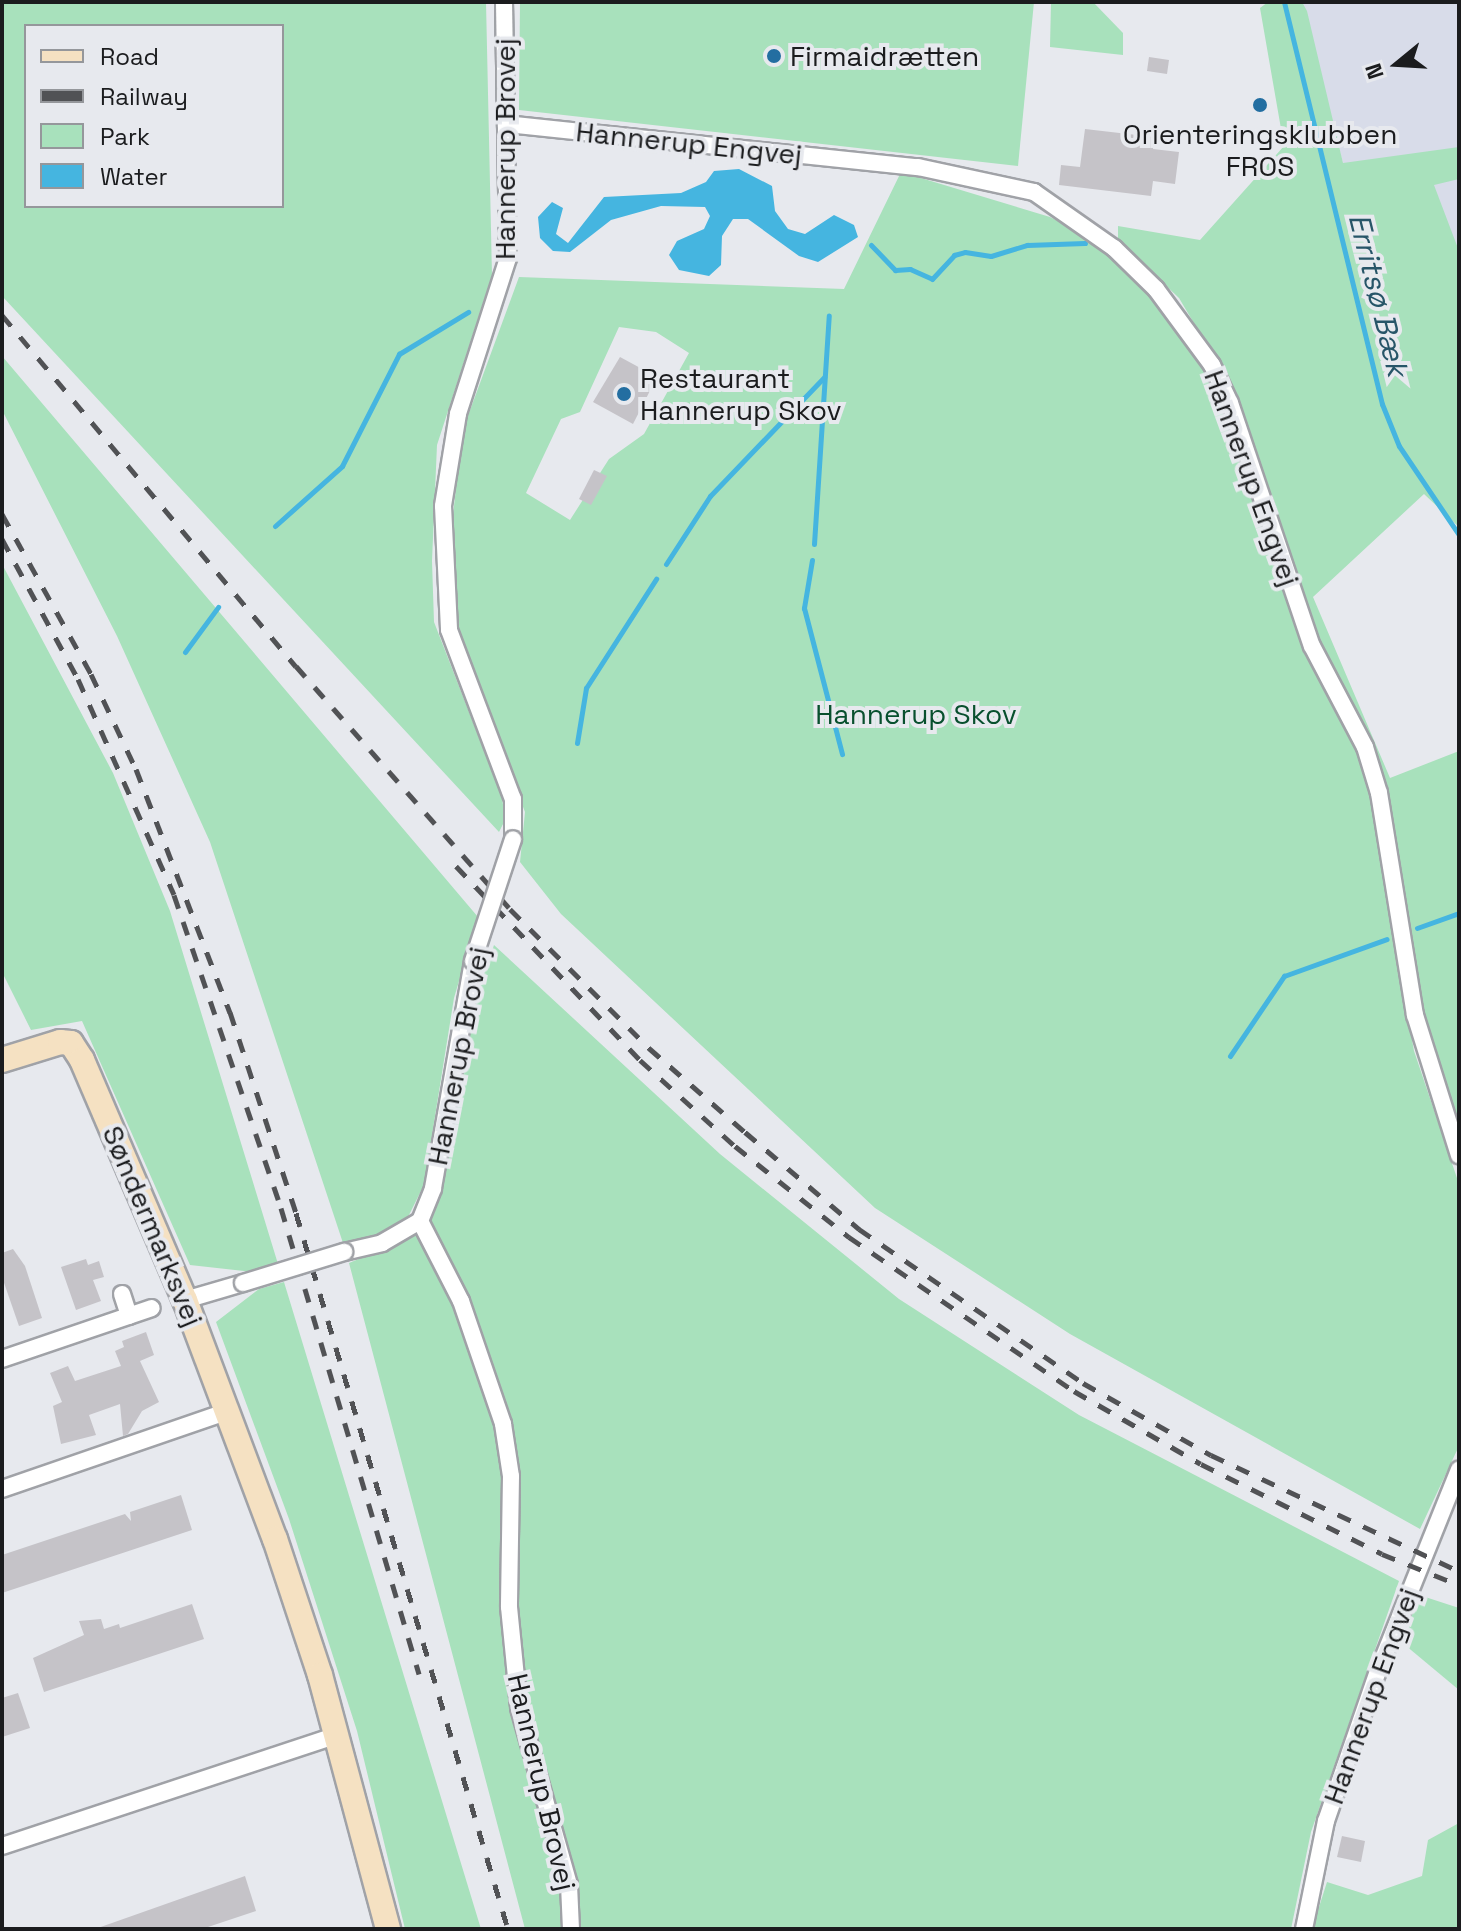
<!DOCTYPE html>
<html>
<head>
<meta charset="utf-8">
<style>
	body { margin:0 }
	#map { position:relative; width:1461px; height:1931px; overflow:hidden; background:#e7e9ee; font-family:"Space Grotesk",sans-serif }
	div>[style] { position:absolute }
	[style*='--x'] { left:calc(var(--x)*1px); top:calc(var(--y)*1px); width:calc(var(--w)*1px); rotate:calc(var(--a)*1deg) }
	.built>* { inset:0; background:#d8dce9 }
	.green>* { inset:0; background:#a8e1bc }
	.water>* { inset:0; background:#45b5e0 }
	.stream>* { height:5px; margin:-2.5px; padding:0 2.5px; transform-origin:2.5px; border-radius:2.5px; background:#45b5e0 }
	.building>* { inset:0; background:#c5c3c8 }
	.roads { filter:drop-shadow(2px 0 #a0a2a7) drop-shadow(-2px 0 #a0a2a7) drop-shadow(0 2px #a0a2a7) drop-shadow(0 -2px #a0a2a7) }
	.street>* { height:16px; margin:-8px; padding:0 8px; transform-origin:8px; border-radius:8px; background:#fff }
	.secondary>* { height:24px; margin:-12px; padding:0 12px; transform-origin:12px; border-radius:12px; background:#f5e1c2 }
	.rail>* { height:5px; margin-top:-2.5px; transform-origin:0; background:repeating-linear-gradient(90deg,#515255 0 14px,transparent 0 28px) }
	.bridges { filter:drop-shadow(2px 0 #a0a2a7) drop-shadow(-2px 0 #a0a2a7) drop-shadow(0 2px #a0a2a7) drop-shadow(0 -2px #a0a2a7) }
	.street-bridge>* { height:16px; margin:-8px; padding:0 8px; transform-origin:8px; border-radius:8px; background:#fff }
	.dots>* { width:22px; height:22px; translate:-50% -50%; box-sizing:border-box; border:4px solid #e7e9ee; border-radius:50% }
	span { translate:-50% -50%; white-space:nowrap; text-align:center; line-height:1.15; -webkit-text-stroke:8px #e7e9ee; paint-order:stroke }
	.poi-label { font-size:28px; color:#1b1c1e }
	.left { translate:0 -50%; text-align:left }
	.street-label { font-size:28px; color:#1b1c1e }
	.park-label { font-size:28px; color:#08502e }
	.water-label { font-size:30px; color:#275568; font-style:italic }
	.frame { position:absolute; inset:0; border:4px solid #1b1c1e; pointer-events:none }
	.legend { position:absolute; left:24px; top:24px; width:260px; height:184px; box-sizing:border-box; background:#e7e9ee; border:2px solid #95979b; margin:0; padding:10px 14px; list-style:none; font-size:24px; color:#1b1c1e }
	.legend li { display:flex; align-items:center; gap:16px; height:40px }
	.legend b { width:40px; border:2px solid #95979b }
	.north { position:absolute; left:1357px; top:24px; width:80px; height:80px; -webkit-text-stroke:6px #e7e9ee; paint-order:stroke; rotate:252deg; font-size:22px; font-weight:700; line-height:32px; text-align:center; color:#1b1c1e }
	.north::after { content:''; display:block; margin:auto; width:28px; height:36px; background:#1b1c1e; clip-path:polygon(50% 0,100% 100%,50% 72%,0 100%) }
</style>
</head>
<body>
<div id="map">
	<div class="built">
		<div style="clip-path:polygon(1302px 2px,1459px 2px,1459px 253px,1343px 163px)"></div>
	</div>
	<div class="green">
		<div style="clip-path:polygon(evenodd,2px 2px,486px 2px,492px 275px,437px 445px,432px 561px,434px 622px,502px 797px,505px 820px,499px 832px,2px 296px,2px 2px,26px 26px,282px 26px,282px 206px,26px 206px,26px 26px)"></div>
		<div style="clip-path:polygon(520px 2px,1034px 2px,1018px 166px,519px 110px)"></div>
		<div style="clip-path:polygon(1051px 2px,1093px 2px,1123px 33px,1123px 55px,1050px 47px)"></div>
		<div style="clip-path:polygon(1268px 2px,1302px 2px,1307px 11px,1343px 163px,1459px 147px,1459px 179px,1434px 185px,1459px 251px,1459px 527px,1424px 494px,1313px 597px,1390px 778px,1459px 751px,1459px 1135px,1423px 1016px,1384px 784px,1331px 675px,1230px 384px,1179px 298px,1118px 240px,1118px 226px,1200px 240px,1284px 146px,1260px 8px)"></div>
		<div style="clip-path:polygon(evenodd,901px 172px,1050px 217px,1088px 236px,1150px 291px,1215px 387px,1307px 657px,1352px 738px,1366px 776px,1414px 1051px,1459px 1184px,1459px 1446px,1420px 1529px,1070px 1334px,875px 1208px,561px 914px,520px 862px,525px 812px,456px 631px,451px 534px,462px 432px,519px 277px,844px 289px,901px 172px,619px 327px,656px 332px,689px 353px,644px 434px,609px 459px,570px 520px,526px 493px,561px 419px,580px 412px,619px 327px)"></div>
		<div style="clip-path:polygon(2px 356px,478px 917px,454px 998px,424px 1185px,406px 1221px,385px 1234px,343px 1243px,210px 842px,117px 636px,2px 410px)"></div>
		<div style="clip-path:polygon(2px 564px,113px 773px,170px 911px,278px 1264px,253px 1272px,190px 1265px,82px 1021px,31px 1030px,2px 972px)"></div>
		<div style="clip-path:polygon(494px 945px,720px 1154px,899px 1299px,1079px 1415px,1399px 1581px,1311px 1832px,1291px 1929px,525px 1929px,349px 1263px,414px 1236px,434px 1214px,474px 1003px)"></div>
		<div style="clip-path:polygon(284px 1282px,481px 1929px,405px 1929px,357px 1731px,289px 1519px,216px 1322px,259px 1289px)"></div>
		<div style="clip-path:polygon(1416px 1594px,1459px 1608px,1459px 1690px,1405px 1645px)"></div>
		<div style="clip-path:polygon(1459px 1823px,1459px 1929px,1312px 1929px,1327px 1882px,1368px 1895px,1422px 1876px,1428px 1840px)"></div>
	</div>
	<div class="water">
		<div style="clip-path:polygon(739px 169px,772px 186px,775px 211px,788px 229px,805px 234px,834px 215px,854px 225px,858px 237px,818px 262px,799px 256px,748px 219px,733px 219px,722px 236px,721px 265px,709px 276px,679px 270px,669px 255px,677px 241px,704px 229px,710px 216px,705px 207px,661px 206px,611px 220px,570px 252px,553px 251px,540px 238px,538px 217px,552px 202px,563px 208px,556px 234px,568px 243px,604px 197px,681px 193px,706px 182px,714px 171px)"></div>
	</div>
	<div class="stream">
		<div style="--x:1284;--y:2;--w:414;--a:76.3"></div>
		<div style="--x:1382;--y:404;--w:45;--a:68"></div>
		<div style="--x:1399;--y:446;--w:107;--a:56"></div>
		<div style="--x:871;--y:245;--w:35;--a:46"></div>
		<div style="--x:895;--y:270;--w:15;--a:-4"></div>
		<div style="--x:910;--y:269;--w:24;--a:24"></div>
		<div style="--x:932;--y:279;--w:33;--a:-47"></div>
		<div style="--x:954;--y:255;--w:11;--a:-15"></div>
		<div style="--x:965;--y:252;--w:26;--a:9"></div>
		<div style="--x:991;--y:256;--w:38;--a:-17"></div>
		<div style="--x:1027;--y:245;--w:58;--a:-2"></div>
		<div style="--x:275;--y:526;--w:90;--a:-41.8"></div>
		<div style="--x:342;--y:466;--w:126;--a:-63"></div>
		<div style="--x:399;--y:354;--w:81;--a:-31.3"></div>
		<div style="--x:814;--y:544;--w:229;--a:-86.3"></div>
		<div style="--x:812;--y:560;--w:49;--a:99.5"></div>
		<div style="--x:804;--y:608;--w:151;--a:75.4"></div>
		<div style="--x:666;--y:564;--w:81;--a:-57.1"></div>
		<div style="--x:710;--y:496;--w:165;--a:-46.2"></div>
		<div style="--x:185;--y:652;--w:56;--a:-53.7"></div>
		<div style="--x:577;--y:743;--w:56;--a:-80.7"></div>
		<div style="--x:586;--y:688;--w:130;--a:-57.3"></div>
		<div style="--x:1417;--y:928;--w:45;--a:-19.7"></div>
		<div style="--x:1230;--y:1056;--w:97;--a:-56"></div>
		<div style="--x:1284;--y:976;--w:109;--a:-19.8"></div>
	</div>
	<div class="building">
		<div style="clip-path:polygon(1149px 57px,1169px 60px,1167px 74px,1147px 71px)"></div>
		<div style="clip-path:polygon(1085px 129px,1154px 137px,1153px 149px,1179px 152px,1175px 184px,1153px 181px,1151px 196px,1059px 185px,1061px 165px,1080px 167px)"></div>
		<div style="clip-path:polygon(620px 357px,657px 377px,633px 424px,593px 402px)"></div>
		<div style="clip-path:polygon(594px 470px,607px 476px,591px 505px,579px 499px)"></div>
		<div style="clip-path:polygon(13px 1249px,25px 1266px,42px 1318px,19px 1326px,2px 1277px,2px 1253px)"></div>
		<div style="clip-path:polygon(86px 1259px,88px 1265px,99px 1261px,104px 1277px,93px 1280px,101px 1301px,76px 1310px,61px 1267px)"></div>
		<div style="clip-path:polygon(146px 1332px,154px 1355px,140px 1361px,159px 1402px,142px 1411px,128px 1434px,123px 1436px,120px 1404px,89px 1415px,96px 1435px,61px 1444px,53px 1406px,62px 1402px,50px 1373px,68px 1366px,75px 1381px,121px 1366px,115px 1351px,124px 1347px,122px 1341px)"></div>
		<div style="clip-path:polygon(181px 1495px,192px 1530px,2px 1593px,2px 1555px,125px 1514px,131px 1521px,130px 1512px)"></div>
		<div style="clip-path:polygon(192px 1604px,204px 1639px,44px 1692px,33px 1658px,84px 1635px,79px 1621px,101px 1619px,104px 1629px,119px 1624px,120px 1628px)"></div>
		<div style="clip-path:polygon(18px 1693px,30px 1728px,2px 1737px,2px 1698px)"></div>
		<div style="clip-path:polygon(1342px 1836px,1365px 1841px,1361px 1862px,1337px 1857px)"></div>
		<div style="clip-path:polygon(245px 1876px,256px 1911px,202px 1929px,95px 1929px)"></div>
	</div>
	<div class="roads">
		<div class="street">
			<div style="--x:504;--y:2;--w:256;--a:89.1"></div>
			<div style="--x:508;--y:258;--w:164;--a:107.8"></div>
			<div style="--x:458;--y:414;--w:93;--a:99.3"></div>
			<div style="--x:443;--y:506;--w:124;--a:87.2"></div>
			<div style="--x:449;--y:630;--w:181;--a:69.3"></div>
			<div style="--x:513;--y:799;--w:40;--a:90"></div>
			<div style="--x:506;--y:124;--w:414;--a:6"></div>
			<div style="--x:918;--y:167;--w:119;--a:12.2"></div>
			<div style="--x:1034;--y:192;--w:98;--a:35"></div>
			<div style="--x:1114;--y:248;--w:59;--a:44.3"></div>
			<div style="--x:1156;--y:289;--w:94;--a:53.6"></div>
			<div style="--x:1212;--y:365;--w:42;--a:64.7"></div>
			<div style="--x:1230;--y:403;--w:256;--a:71.4"></div>
			<div style="--x:1312;--y:646;--w:114;--a:62.3"></div>
			<div style="--x:1365;--y:747;--w:48;--a:73.1"></div>
			<div style="--x:1379;--y:793;--w:225;--a:80.8"></div>
			<div style="--x:1415;--y:1015;--w:147;--a:72.6"></div>
			<div style="--x:420;--y:1221;--w:90;--a:62.9"></div>
			<div style="--x:461;--y:1301;--w:130;--a:71.1"></div>
			<div style="--x:503;--y:1424;--w:53;--a:81.3"></div>
			<div style="--x:511;--y:1476;--w:131;--a:90.9"></div>
			<div style="--x:509;--y:1607;--w:101;--a:84.3"></div>
			<div style="--x:519;--y:1708;--w:184;--a:74.2"></div>
			<div style="--x:569;--y:1885;--w:44;--a:87.4"></div>
			<div style="--x:344;--y:1252;--w:39;--a:-13"></div>
			<div style="--x:382;--y:1243;--w:44;--a:-30.1"></div>
			<div style="--x:420;--y:1221;--w:35;--a:-68"></div>
			<div style="--x:433;--y:1188;--w:230;--a:-80"></div>
			<div style="--x:122;--y:1294;--w:23;--a:72"></div>
			<div style="--x:185;--y:1300;--w:60;--a:-16.3"></div>
			<div style="--x:2;--y:1359;--w:158;--a:-18.8"></div>
			<div style="--x:2;--y:1489;--w:240;--a:-19"></div>
			<div style="--x:2;--y:1846;--w:353;--a:-18.3"></div>
			<div style="--x:1304;--y:1929;--w:110;--a:-78.5"></div>
			<div style="--x:1326;--y:1821;--w:159;--a:-70.9"></div>
			<div style="--x:1378;--y:1671;--w:217;--a:-68.1"></div>
		</div>
		<div class="secondary">
			<div style="--x:2;--y:1060;--w:61;--a:-17.2"></div>
			<div style="--x:60;--y:1042;--w:11;--a:5"></div>
			<div style="--x:71;--y:1043;--w:20;--a:57"></div>
			<div style="--x:82;--y:1060;--w:261;--a:66.8"></div>
			<div style="--x:185;--y:1300;--w:255;--a:69.4"></div>
			<div style="--x:275;--y:1539;--w:143;--a:71.7"></div>
			<div style="--x:320;--y:1675;--w:263;--a:75"></div>
		</div>
	</div>
	<div class="rail">
		<div style="--x:2;--y:315;--w:458;--a:50.1"></div>
		<div style="--x:296;--y:666;--w:324;--a:48.6"></div>
		<div style="--x:510;--y:909;--w:197;--a:45"></div>
		<div style="--x:649;--y:1048;--w:128;--a:41.2"></div>
		<div style="--x:745;--y:1132;--w:150;--a:40.4"></div>
		<div style="--x:859;--y:1229;--w:272;--a:34.5"></div>
		<div style="--x:1083;--y:1383;--w:147;--a:29.4"></div>
		<div style="--x:1211;--y:1455;--w:274;--a:25.1"></div>
		<div style="--x:2;--y:514;--w:183;--a:60.9"></div>
		<div style="--x:91;--y:674;--w:105;--a:64.7"></div>
		<div style="--x:136;--y:769;--w:261;--a:68.9"></div>
		<div style="--x:230;--y:1012;--w:212;--a:71.8"></div>
		<div style="--x:296;--y:1213;--w:747;--a:73.51"></div>
		<div style="--x:2;--y:539;--w:159;--a:61.5"></div>
		<div style="--x:78;--y:679;--w:236;--a:66"></div>
		<div style="--x:174;--y:895;--w:331;--a:71.1"></div>
		<div style="--x:281;--y:1208;--w:486;--a:73.5"></div>
		<div style="--x:456;--y:866;--w:267;--a:46.5"></div>
		<div style="--x:640;--y:1060;--w:128;--a:42.2"></div>
		<div style="--x:735;--y:1146;--w:146;--a:38.6"></div>
		<div style="--x:849;--y:1237;--w:273;--a:34.4"></div>
		<div style="--x:1074;--y:1391;--w:146;--a:29.9"></div>
		<div style="--x:1201;--y:1464;--w:202;--a:26.4"></div>
		<div style="--x:1382;--y:1554;--w:83;--a:21.9"></div>
	</div>
	<div class="bridges">
		<div class="street-bridge">
			<div style="--x:473;--y:961;--w:128;--a:-71.8"></div>
			<div style="--x:243;--y:1283;--w:106;--a:-17.1"></div>
		</div>
	</div>
	<div class="dots">
		<div style="left:774px;top:56px;background:#236ea1"></div>
		<div style="left:1260px;top:105px;background:#236ea1"></div>
		<div style="left:624px;top:394px;background:#236ea1"></div>
	</div>
	<div class="poi-label">
		<span class="left" style="left:790px;top:56px">Firmaidrætten</span>
		<span style="left:1260px;top:150px">Orienteringsklubben<br>FROS</span>
		<span class="left" style="left:640px;top:394px">Restaurant<br>Hannerup Skov</span>
	</div>
	<div class="street-label">
		<span style="left:689px;top:143px;rotate:6deg">Hannerup Engvej</span>
		<span style="left:505px;top:149px;rotate:-90deg">Hannerup Brovej</span>
		<span style="left:1252px;top:478px;rotate:70deg">Hannerup Engvej</span>
		<span style="left:458px;top:1056px;rotate:-79deg">Hannerup Brovej</span>
		<span style="left:153px;top:1226px;rotate:67deg">Søndermarksvej</span>
		<span style="left:1371px;top:1696px;rotate:-70deg">Hannerup Engvej</span>
		<span style="left:542px;top:1782px;rotate:77deg">Hannerup Brovej</span>
	</div>
	<div class="park-label">
		<span style="left:916px;top:714px">Hannerup Skov</span>
	</div>
	<div class="water-label">
		<span style="left:1378px;top:295px;rotate:76deg">Erritsø Bæk</span>
	</div>
	<div class="frame"></div>
	<ul class="legend">
	<li><b style="height:10px;background:#f5e1c2"></b>Road</li>
	<li><b style="height:10px;background:#515255"></b>Railway</li>
	<li><b style="height:22px;background:#a8e1bc"></b>Park</li>
	<li><b style="height:22px;background:#45b5e0"></b>Water</li>
	</ul>
	<div class="north">N</div>
</div>
</body>
</html>
